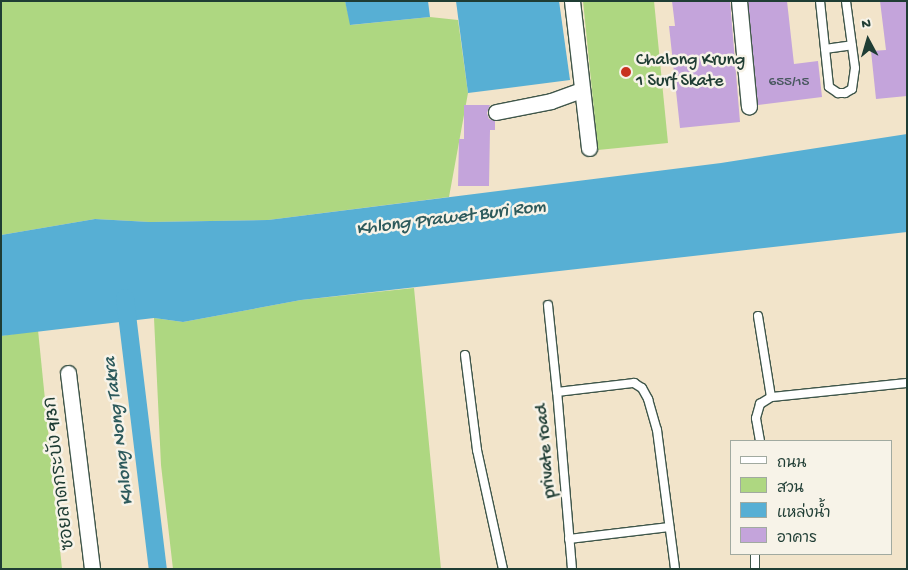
<!DOCTYPE html>
<html>
<head>
<meta charset="utf-8">
<style>
	body { margin:0 }
	#map { position:relative; width:908px; height:570px; overflow:hidden; background:#f2e4ca; font-family:"Gochi Hand","Playpen Sans Thai",sans-serif }
	div>[style] { position:absolute }
	[style*='--x'] { left:calc(var(--x)*1px); top:calc(var(--y)*1px); width:calc(var(--w)*1px); rotate:calc(var(--a)*1deg) }
	.green>* { inset:0; background:#aed781 }
	.water>* { inset:0; background:#57afd4 }
	.canal>* { height:18px; margin:-9px; padding:0 9px; transform-origin:9px; border-radius:9px; background:#57afd4 }
	.building>* { inset:0; background:#c4a4db }
	.roads { filter:drop-shadow(1px 0 #3f564a) drop-shadow(-1px 0 #3f564a) drop-shadow(0 1px #3f564a) drop-shadow(0 -1px #3f564a) }
	.service>* { height:8px; margin:-4px; padding:0 4px; transform-origin:4px; border-radius:4px; background:#fff }
	.minor>* { height:15px; margin:-7.5px; padding:0 7.5px; transform-origin:7.5px; border-radius:7.5px; background:#fff }
	.dots>* { width:14px; height:14px; translate:-50% -50%; box-sizing:border-box; border:2px solid #f7f3e8; border-radius:50% }
	span { translate:-50% -50%; white-space:nowrap; text-align:center; line-height:1.15; -webkit-text-stroke:5px #f7f3e8; paint-order:stroke }
	.number-label { font-size:15px; color:#48575e }
	.number-label span { -webkit-text-stroke-width:0 }
	.poi-label { font-size:18px; color:#1f3d34 }
	.left { translate:0 -50%; text-align:left }
	.street-label { font-size:18px; color:#1f3d34 }
	.water-label { font-size:19px; color:#2d5a5c; font-style:italic }
	.frame { position:absolute; inset:0; border:2px solid #1f3d34; pointer-events:none }
	.legend { position:absolute; left:730px; top:440px; width:162px; height:115px; box-sizing:border-box; background:#f7f3e8; border:1px solid #a1aaa0; margin:0; padding:6px 9px; list-style:none; font-size:15px; color:#1f3d34 }
	.legend li { display:flex; align-items:center; gap:10px; height:25px }
	.legend b { width:25px; border:1px solid #a1aaa0 }
	.north { position:absolute; left:843px; top:15px; width:50px; height:50px; -webkit-text-stroke:4px #f7f3e8; paint-order:stroke; rotate:354deg; font-size:14px; font-weight:700; line-height:20px; text-align:center; color:#1f3d34 }
	.north::after { content:''; display:block; margin:auto; width:18px; height:22px; background:#1f3d34; clip-path:polygon(50% 0,100% 100%,50% 72%,0 100%) }
</style>
</head>
<body>
<div id="map">
	<div class="green">
		<div style="clip-path:polygon(1px 1px,345px 1px,351px 25px,430px 17px,458px 20px,468px 93px,449px 197px,268px 220px,150px 222px,95px 219px,1px 235px)"></div>
		<div style="clip-path:polygon(583px 1px,654px 1px,668px 143px,598px 150px)"></div>
		<div style="clip-path:polygon(414px 288px,441px 569px,173px 569px,161px 465px,154px 318px,183px 322px,301px 300px)"></div>
		<div style="clip-path:polygon(38px 330px,62px 569px,1px 569px,1px 336px)"></div>
	</div>
	<div class="water">
		<div style="clip-path:polygon(345px 1px,428px 1px,430px 17px,350px 25px)"></div>
		<div style="clip-path:polygon(456px 1px,559px 1px,570px 80px,468px 93px)"></div>
		<div style="clip-path:polygon(907px 134px,907px 232px,301px 300px,183px 322px,154px 318px,1px 336px,1px 235px,95px 219px,150px 222px,268px 220px,721px 163px)"></div>
	</div>
	<div class="canal">
		<div style="--x:125;--y:298;--w:273;--a:83.1"></div>
	</div>
	<div class="building">
		<div style="clip-path:polygon(672px 1px,730px 1px,740px 122px,680px 128px,669px 26px,675px 26px)"></div>
		<div style="clip-path:polygon(748px 1px,787px 1px,794px 64px,818px 61px,822px 97px,758px 105px)"></div>
		<div style="clip-path:polygon(880px 1px,907px 1px,907px 96px,876px 99px,871px 51px,886px 50px)"></div>
		<div style="clip-path:polygon(464px 105px,490px 105px,487px 113px,489px 119px,495px 121px,495px 130px,490px 130px,489px 186px,458px 186px,459px 139px,464px 139px)"></div>
	</div>
	<div class="roads">
		<div class="service">
			<div style="--x:820;--y:1;--w:86;--a:84"></div>
			<div style="--x:829;--y:87;--w:11;--a:34"></div>
			<div style="--x:838;--y:93;--w:7;--a:0"></div>
			<div style="--x:845;--y:93;--w:8;--a:-30"></div>
			<div style="--x:852;--y:89;--w:21;--a:-82"></div>
			<div style="--x:855;--y:68;--w:68;--a:-97.7"></div>
			<div style="--x:825;--y:49;--w:27;--a:-8"></div>
			<div style="--x:548;--y:305;--w:87;--a:84.1"></div>
			<div style="--x:758;--y:316;--w:82;--a:80.9"></div>
			<div style="--x:465;--y:355;--w:96;--a:82.8"></div>
			<div style="--x:477;--y:450;--w:122;--a:77.7"></div>
			<div style="--x:760;--y:441;--w:23;--a:-100"></div>
			<div style="--x:756;--y:418;--w:15;--a:-74"></div>
			<div style="--x:760;--y:404;--w:13;--a:-32"></div>
			<div style="--x:771;--y:397;--w:137;--a:-5.9"></div>
			<div style="--x:569;--y:539;--w:101;--a:-6.8"></div>
			<div style="--x:755;--y:554;--w:15;--a:90"></div>
			<div style="--x:572;--y:569;--w:178;--a:-94.8"></div>
			<div style="--x:557;--y:392;--w:78;--a:-6.7"></div>
			<div style="--x:634;--y:383;--w:9;--a:32"></div>
			<div style="--x:642;--y:388;--w:13;--a:61"></div>
			<div style="--x:648;--y:399;--w:32;--a:74"></div>
			<div style="--x:657;--y:430;--w:140;--a:82.6"></div>
		</div>
		<div class="minor">
			<div style="--x:572;--y:1;--w:148;--a:83.4"></div>
			<div style="--x:739;--y:1;--w:106;--a:84.6"></div>
			<div style="--x:496;--y:112;--w:56;--a:-11.3"></div>
			<div style="--x:551;--y:101;--w:33;--a:-20"></div>
			<div style="--x:68;--y:373;--w:197;--a:83"></div>
		</div>
	</div>
	<div class="dots">
		<div style="left:626px;top:72px;background:#c8321e"></div>
	</div>
	<div class="number-label">
		<span style="left:789px;top:83px">655/15</span>
	</div>
	<div class="poi-label">
		<span class="left" style="left:636px;top:72px">Chalong Krung<br>1 Surf Skate</span>
	</div>
	<div class="street-label">
		<span style="left:547px;top:451px;rotate:-95deg">private road</span>
		<span style="left:61px;top:473px;rotate:-97deg">ซอยลาดกระบัง 9/3ก</span>
	</div>
	<div class="water-label">
		<span style="left:451px;top:219px;rotate:-7deg">Khlong Prawet Buri Rom</span>
		<span style="left:120px;top:431px;rotate:-97deg">Khlong Nong Takra</span>
	</div>
	<div class="frame"></div>
	<ul class="legend">
	<li><b style="height:6px;background:#fff"></b>ถนน</li>
	<li><b style="height:14px;background:#aed781"></b>สวน</li>
	<li><b style="height:14px;background:#57afd4"></b>แหล่งน้ำ</li>
	<li><b style="height:14px;background:#c4a4db"></b>อาคาร</li>
	</ul>
	<div class="north">N</div>
</div>
</body>
</html>
